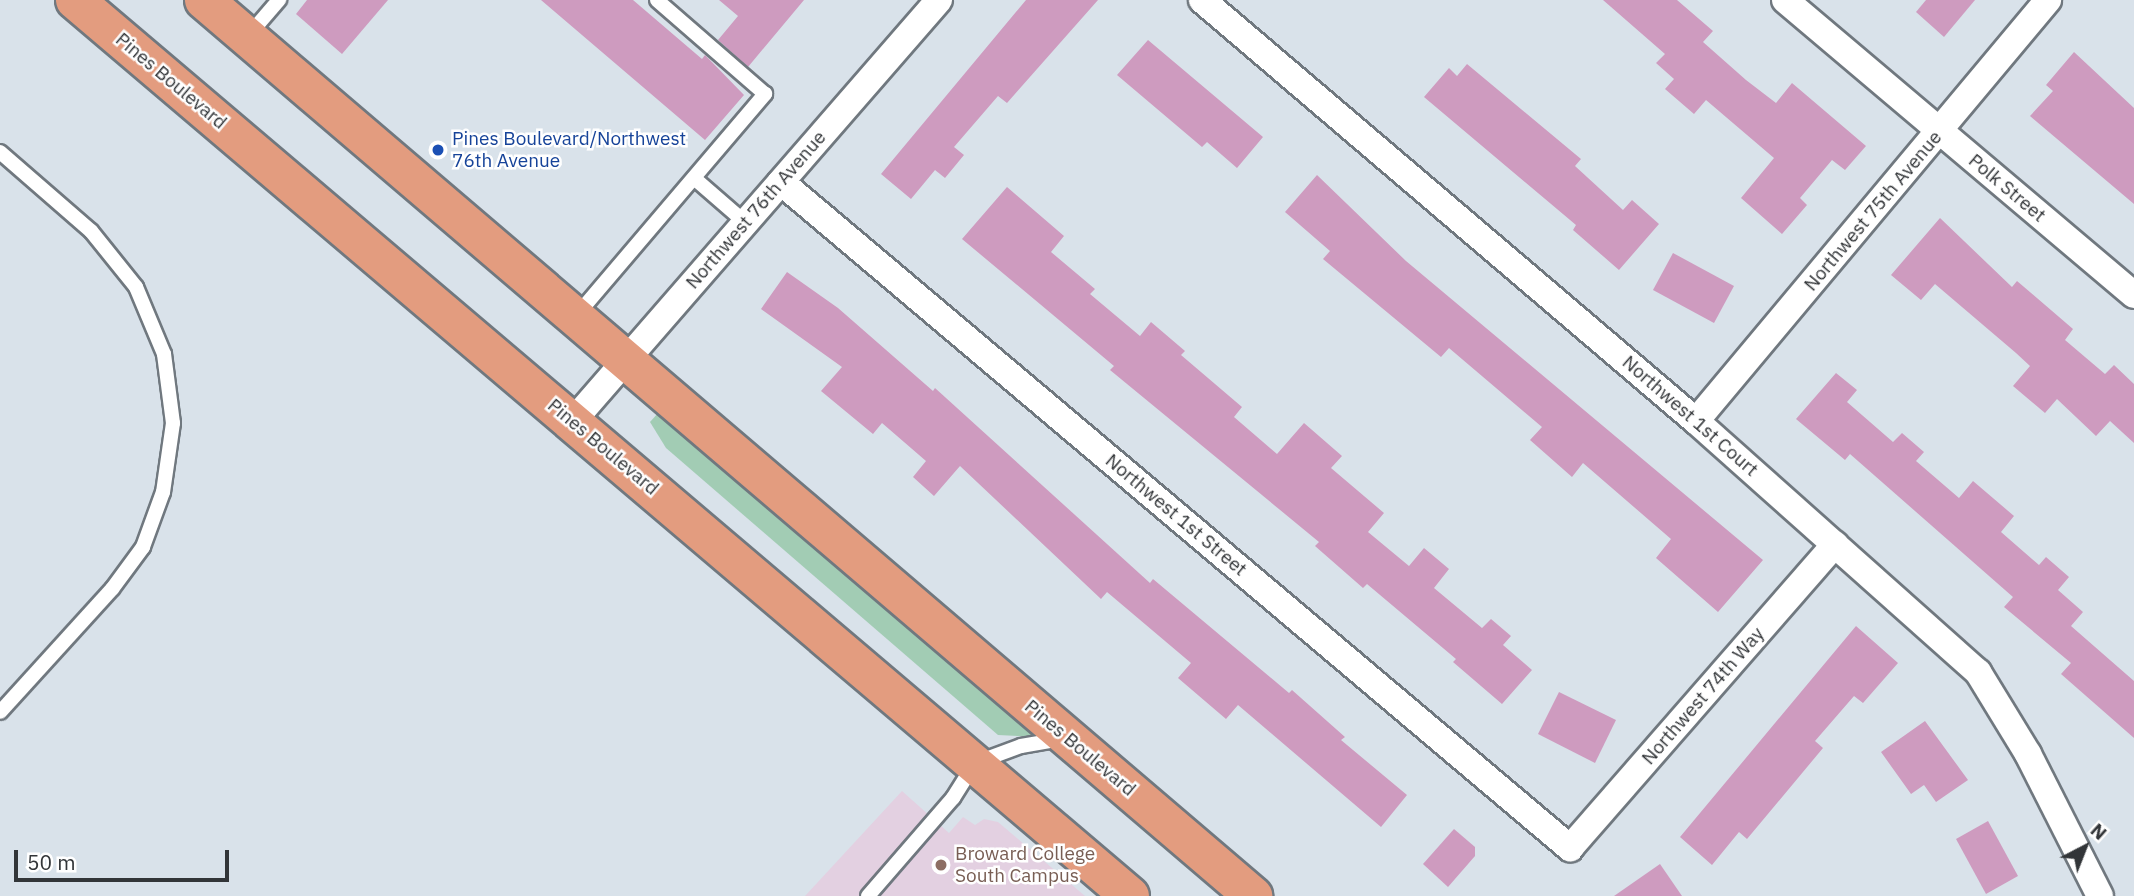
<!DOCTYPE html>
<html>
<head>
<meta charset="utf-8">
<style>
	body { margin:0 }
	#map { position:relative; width:2134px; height:896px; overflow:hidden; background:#d9e2ea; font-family:"IBM Plex Sans",sans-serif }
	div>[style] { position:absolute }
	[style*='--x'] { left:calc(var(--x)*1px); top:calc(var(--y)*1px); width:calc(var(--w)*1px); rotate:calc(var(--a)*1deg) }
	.education>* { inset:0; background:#e3d0e1 }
	.green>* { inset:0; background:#a2ccb4 }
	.building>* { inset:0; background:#ce9bbf }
	.roads { filter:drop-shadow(2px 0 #70787f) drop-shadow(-2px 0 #70787f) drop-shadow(0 2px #70787f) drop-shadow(0 -2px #70787f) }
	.service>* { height:14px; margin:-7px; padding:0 7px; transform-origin:7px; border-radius:7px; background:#fff }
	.minor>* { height:26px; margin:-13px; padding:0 13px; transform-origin:13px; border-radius:13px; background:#fff }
	.trunk>* { height:38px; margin:-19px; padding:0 19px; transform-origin:19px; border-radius:19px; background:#e39c7f }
	.dots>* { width:19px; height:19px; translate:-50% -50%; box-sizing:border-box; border:4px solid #fff; border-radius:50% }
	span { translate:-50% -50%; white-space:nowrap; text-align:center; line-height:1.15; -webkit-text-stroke:5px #fff; paint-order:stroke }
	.street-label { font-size:19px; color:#323538 }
	.transit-label { font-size:19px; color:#164399 }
	.left { translate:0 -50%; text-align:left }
	.education-label { font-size:19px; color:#785e54 }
	.north { position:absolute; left:2050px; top:812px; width:70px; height:70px; -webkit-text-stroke:5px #fff; paint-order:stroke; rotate:42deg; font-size:19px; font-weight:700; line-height:28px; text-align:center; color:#323538 }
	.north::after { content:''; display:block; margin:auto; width:24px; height:32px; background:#323538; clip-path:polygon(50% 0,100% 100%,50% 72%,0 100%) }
	.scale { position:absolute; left:14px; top:850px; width:215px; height:32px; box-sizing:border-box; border:4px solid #323538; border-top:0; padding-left:9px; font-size:21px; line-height:24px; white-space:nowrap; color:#323538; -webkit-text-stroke:5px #fff; paint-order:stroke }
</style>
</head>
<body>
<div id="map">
	<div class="education">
		<div style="clip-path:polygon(902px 791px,949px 833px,963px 817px,975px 825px,984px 819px,998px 822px,1085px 896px,805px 896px)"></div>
	</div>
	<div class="green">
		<div style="clip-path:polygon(659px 412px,1036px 737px,998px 735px,666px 448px,650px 422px)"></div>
	</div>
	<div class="building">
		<div style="clip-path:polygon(307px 0,388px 0,342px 54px,296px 14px)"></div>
		<div style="clip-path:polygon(541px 0,633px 0,702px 59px,705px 55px,744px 95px,705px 140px)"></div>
		<div style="clip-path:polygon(719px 0,804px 0,748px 67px,718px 40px,738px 16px)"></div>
		<div style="clip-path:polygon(1026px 0,1098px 0,1007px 103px,998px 96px,954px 147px,964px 155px,945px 178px,935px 170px,911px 199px,881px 174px)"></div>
		<div style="clip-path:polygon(1603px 0,1677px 0,1713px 31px,1703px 42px,1746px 80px,1776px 103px,1792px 83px,1866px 146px,1845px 170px,1832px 160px,1800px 198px,1807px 205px,1782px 234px,1741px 198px,1774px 158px,1706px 100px,1694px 114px,1665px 89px,1674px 79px,1656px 63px,1665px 54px)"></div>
		<div style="clip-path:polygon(1926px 0,1975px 0,1944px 37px,1916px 12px)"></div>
		<div style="clip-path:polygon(1148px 40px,1263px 137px,1237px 168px,1207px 142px,1202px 147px,1117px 75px)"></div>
		<div style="clip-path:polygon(2074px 52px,2134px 108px,2134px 204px,2030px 116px,2053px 91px,2046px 85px)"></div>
		<div style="clip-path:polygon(1467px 64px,1581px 159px,1575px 166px,1623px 210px,1632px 200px,1659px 224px,1619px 270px,1573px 230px,1576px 225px,1424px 97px,1449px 68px,1457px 76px)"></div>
		<div style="clip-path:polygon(1317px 175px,1406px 261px,1763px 560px,1718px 612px,1656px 558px,1671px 539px,1583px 463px,1572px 477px,1530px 440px,1542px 427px,1449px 348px,1441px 357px,1323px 259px,1330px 251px,1285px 212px)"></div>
		<div style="clip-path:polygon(1007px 187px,1064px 236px,1051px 252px,1095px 289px,1090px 294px,1140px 336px,1151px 322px,1185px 351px,1181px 355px,1242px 407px,1234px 417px,1277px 454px,1304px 423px,1342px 456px,1331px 468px,1384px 513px,1368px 532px,1409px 566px,1424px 548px,1449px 569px,1434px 588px,1482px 628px,1491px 619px,1511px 636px,1503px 645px,1532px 670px,1502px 704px,1453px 662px,1456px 659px,1367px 584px,1363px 588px,1315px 546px,1319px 542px,1110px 370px,1114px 366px,962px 239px)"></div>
		<div style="clip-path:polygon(1940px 218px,2012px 287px,2017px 281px,2073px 329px,2065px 340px,2105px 374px,2114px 365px,2134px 384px,2134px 443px,2110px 421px,2096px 436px,2057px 399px,2045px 413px,2013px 386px,2030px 366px,2016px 353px,1935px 284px,1921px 300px,1891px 275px)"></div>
		<div style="clip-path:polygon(1673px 253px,1734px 286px,1714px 323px,1653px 290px)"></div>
		<div style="clip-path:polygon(787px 272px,838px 308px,933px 391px,935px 388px,1150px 583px,1153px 579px,1289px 693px,1292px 690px,1345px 737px,1341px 740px,1407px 795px,1381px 827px,1238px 705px,1226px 719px,1178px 678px,1191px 663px,1107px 592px,1101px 599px,960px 466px,934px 496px,913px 477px,926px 461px,882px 423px,873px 434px,821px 391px,842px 367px,761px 309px)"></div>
		<div style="clip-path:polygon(1836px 373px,1857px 390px,1847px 402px,1893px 442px,1902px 433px,1924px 452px,1916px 461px,1959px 498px,1973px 481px,2014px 516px,2001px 532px,2039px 565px,2046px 557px,2069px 577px,2058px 590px,2083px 612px,2071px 626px,2134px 681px,2134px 738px,2061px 674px,2071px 663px,2004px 607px,2013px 597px,1850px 454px,1845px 460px,1796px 419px)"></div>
		<div style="clip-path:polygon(1856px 626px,1898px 663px,1863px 703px,1854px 696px,1815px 741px,1823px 748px,1747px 839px,1739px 832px,1712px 865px,1680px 837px)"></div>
		<div style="clip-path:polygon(1559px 692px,1616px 720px,1595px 763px,1538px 734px)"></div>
		<div style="clip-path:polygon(1925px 721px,1968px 780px,1936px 802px,1924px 785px,1911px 794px,1881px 752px)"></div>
		<div style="clip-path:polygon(1988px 821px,2018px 876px,1986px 894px,1956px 839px)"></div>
		<div style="clip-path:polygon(1454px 829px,1475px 847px,1475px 856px,1448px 887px,1423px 864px)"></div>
		<div style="clip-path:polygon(1660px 864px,1682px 896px,1614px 896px)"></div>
	</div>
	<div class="roads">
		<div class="service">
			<div style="--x:248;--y:36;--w:48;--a:-49.3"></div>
			<div style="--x:0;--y:152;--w:121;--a:41"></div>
			<div style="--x:91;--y:231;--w:72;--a:51.2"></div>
			<div style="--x:136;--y:287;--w:73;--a:67.3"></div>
			<div style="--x:164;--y:354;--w:70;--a:82.6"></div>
			<div style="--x:173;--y:423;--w:70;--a:98.2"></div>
			<div style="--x:163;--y:492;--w:59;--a:110"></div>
			<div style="--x:143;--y:547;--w:52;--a:126.4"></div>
			<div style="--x:112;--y:589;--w:166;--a:132.3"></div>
			<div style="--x:694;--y:178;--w:69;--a:40.9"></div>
			<div style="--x:576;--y:316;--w:292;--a:-49.6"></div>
			<div style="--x:765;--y:94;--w:143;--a:-139"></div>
			<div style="--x:868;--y:896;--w:130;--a:-49.1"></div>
			<div style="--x:953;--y:798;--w:41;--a:-57.8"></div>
			<div style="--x:975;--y:763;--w:49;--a:-20.3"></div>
			<div style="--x:1021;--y:746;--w:42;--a:-9.7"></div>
		</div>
		<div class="minor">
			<div style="--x:1202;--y:0;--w:649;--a:40.44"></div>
			<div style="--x:1696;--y:421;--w:378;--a:41.7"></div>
			<div style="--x:1978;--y:672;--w:96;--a:58.6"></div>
			<div style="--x:2028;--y:754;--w:159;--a:63.1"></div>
			<div style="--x:1785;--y:0;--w:457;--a:40.2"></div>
			<div style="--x:781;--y:182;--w:1033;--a:40.17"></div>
			<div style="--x:1570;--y:848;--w:403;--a:-48.9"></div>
			<div style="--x:573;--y:421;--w:558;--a:-49"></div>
			<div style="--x:1696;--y:421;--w:549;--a:-50.1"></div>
		</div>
		<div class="trunk">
			<div style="--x:75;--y:0;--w:1384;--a:40.34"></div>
			<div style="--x:204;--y:0;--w:1380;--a:40.5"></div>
		</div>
	</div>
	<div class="dots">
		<div style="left:438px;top:150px;background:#1a4fb4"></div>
		<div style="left:941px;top:865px;background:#8d6e63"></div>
	</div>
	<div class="street-label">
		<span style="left:171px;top:81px;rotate:40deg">Pines Boulevard</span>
		<span style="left:2007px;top:188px;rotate:40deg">Polk Street</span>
		<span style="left:756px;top:210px;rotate:-49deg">Northwest 76th Avenue</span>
		<span style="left:1873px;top:211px;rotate:-50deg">Northwest 75th Avenue</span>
		<span style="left:1690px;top:416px;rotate:41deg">Northwest 1st Court</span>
		<span style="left:603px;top:447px;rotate:40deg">Pines Boulevard</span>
		<span style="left:1176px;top:515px;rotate:40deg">Northwest 1st Street</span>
		<span style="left:1703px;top:696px;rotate:-49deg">Northwest 74th Way</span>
		<span style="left:1080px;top:748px;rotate:40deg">Pines Boulevard</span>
	</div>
	<div class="transit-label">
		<span class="left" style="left:452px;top:150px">Pines Boulevard/Northwest<br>76th Avenue</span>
	</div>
	<div class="education-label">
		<span class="left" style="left:955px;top:865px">Broward College<br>South Campus</span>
	</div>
	<div class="north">N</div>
	<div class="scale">50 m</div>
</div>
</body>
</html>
